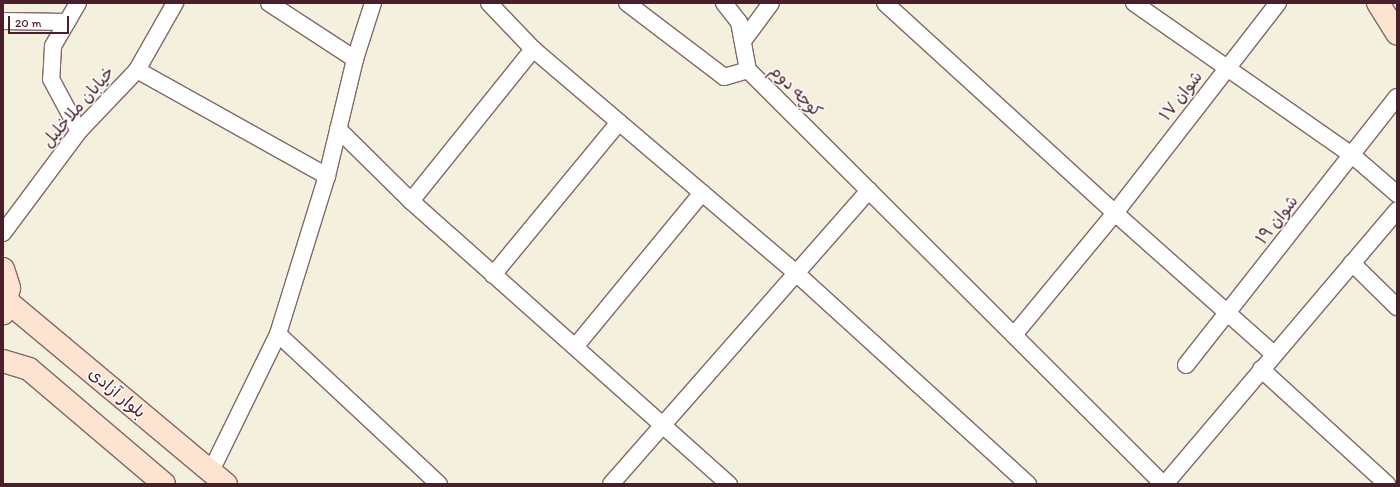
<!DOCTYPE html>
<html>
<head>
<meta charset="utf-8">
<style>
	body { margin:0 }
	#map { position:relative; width:1400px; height:487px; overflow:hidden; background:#f3f0dd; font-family:Itim,"Playpen Sans Arabic",sans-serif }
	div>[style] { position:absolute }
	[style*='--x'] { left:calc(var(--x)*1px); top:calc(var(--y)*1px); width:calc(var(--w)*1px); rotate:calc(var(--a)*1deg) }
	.roads { filter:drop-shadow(1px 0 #856869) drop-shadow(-1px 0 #856869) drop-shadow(0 1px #856869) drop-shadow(0 -1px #856869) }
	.street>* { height:16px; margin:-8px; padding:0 8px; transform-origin:8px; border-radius:8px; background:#fff }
	.secondary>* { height:22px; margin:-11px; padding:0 11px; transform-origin:11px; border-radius:11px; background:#fde4d0 }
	span { translate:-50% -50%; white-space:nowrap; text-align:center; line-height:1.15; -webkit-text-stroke:3px #fff; paint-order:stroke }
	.street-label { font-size:17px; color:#4a1f2b }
	.frame { position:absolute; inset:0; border:4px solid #4a1f2b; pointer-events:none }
	.scale { position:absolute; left:8px; top:16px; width:61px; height:18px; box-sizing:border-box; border:2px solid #4a1f2b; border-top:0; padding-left:5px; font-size:12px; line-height:14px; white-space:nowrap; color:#4a1f2b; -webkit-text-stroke:3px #fff; paint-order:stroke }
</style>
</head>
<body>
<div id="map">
	<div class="roads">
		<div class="street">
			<div style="--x:78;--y:3;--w:50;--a:120.2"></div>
			<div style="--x:53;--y:46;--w:33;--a:93"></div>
			<div style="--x:51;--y:79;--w:59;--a:61.7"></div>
			<div style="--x:269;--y:3;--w:103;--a:33.1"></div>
			<div style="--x:489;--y:3;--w:64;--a:46.3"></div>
			<div style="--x:533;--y:49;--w:345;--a:40.4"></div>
			<div style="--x:796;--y:273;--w:314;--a:42.3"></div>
			<div style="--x:627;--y:3;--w:122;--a:37.3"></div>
			<div style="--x:724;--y:77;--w:25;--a:-16"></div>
			<div style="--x:724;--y:3;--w:24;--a:52"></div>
			<div style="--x:739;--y:22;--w:49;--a:79.4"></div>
			<div style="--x:748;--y:70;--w:586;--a:44.93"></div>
			<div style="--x:885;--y:3;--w:311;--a:42.4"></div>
			<div style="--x:1115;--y:213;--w:266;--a:-52.2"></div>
			<div style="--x:1134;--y:3;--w:266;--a:34.9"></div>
			<div style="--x:1352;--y:155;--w:60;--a:40.9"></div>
			<div style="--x:3;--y:21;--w:64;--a:0.9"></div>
			<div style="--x:743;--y:41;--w:47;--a:-53.6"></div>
			<div style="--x:137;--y:70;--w:218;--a:29.2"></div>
			<div style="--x:338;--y:129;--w:103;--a:44.6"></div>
			<div style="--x:411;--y:201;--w:426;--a:41.7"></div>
			<div style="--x:411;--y:201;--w:195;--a:-51.2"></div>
			<div style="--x:3;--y:233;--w:127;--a:-53.3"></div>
			<div style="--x:79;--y:131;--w:84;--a:-46.4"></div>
			<div style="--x:137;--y:70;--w:77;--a:-60.4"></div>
			<div style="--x:1352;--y:263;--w:63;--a:44.4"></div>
			<div style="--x:493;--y:275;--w:198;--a:-50.5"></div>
			<div style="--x:278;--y:334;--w:220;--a:43"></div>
			<div style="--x:1014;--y:335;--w:158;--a:-50.4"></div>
			<div style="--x:1115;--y:213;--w:213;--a:41.6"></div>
			<div style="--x:575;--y:347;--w:200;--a:-50.5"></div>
			<div style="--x:1186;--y:365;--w:341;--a:-51.8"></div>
			<div style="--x:1261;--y:369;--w:171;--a:42.4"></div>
			<div style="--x:211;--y:471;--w:153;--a:-63.9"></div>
			<div style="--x:278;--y:334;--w:165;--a:-72.8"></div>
			<div style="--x:327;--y:176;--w:120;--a:-76.5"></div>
			<div style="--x:355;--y:59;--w:59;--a:-72.2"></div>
			<div style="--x:611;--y:484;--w:391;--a:-48.7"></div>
			<div style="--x:1165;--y:484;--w:359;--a:-49.7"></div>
		</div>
		<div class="secondary">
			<div style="--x:1378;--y:3;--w:36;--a:58"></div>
			<div style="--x:3;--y:269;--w:20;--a:72"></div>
			<div style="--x:9;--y:288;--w:26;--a:103"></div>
			<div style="--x:8;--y:302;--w:284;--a:39.9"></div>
			<div style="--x:3;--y:361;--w:27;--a:17"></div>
			<div style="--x:29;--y:369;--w:177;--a:40.4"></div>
		</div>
	</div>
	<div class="street-label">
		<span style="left:796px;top:91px;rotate:45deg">کوچه دوم</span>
		<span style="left:1181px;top:96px;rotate:-52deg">شوان ۱۷</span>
		<span style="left:78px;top:107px;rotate:-49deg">خیابان ملاخلیل</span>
		<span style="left:1277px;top:220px;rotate:-52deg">شوان ۱۹</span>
		<span style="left:117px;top:393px;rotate:40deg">بلوار آزادی</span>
	</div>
	<div class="frame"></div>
	<div class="scale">20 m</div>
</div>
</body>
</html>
